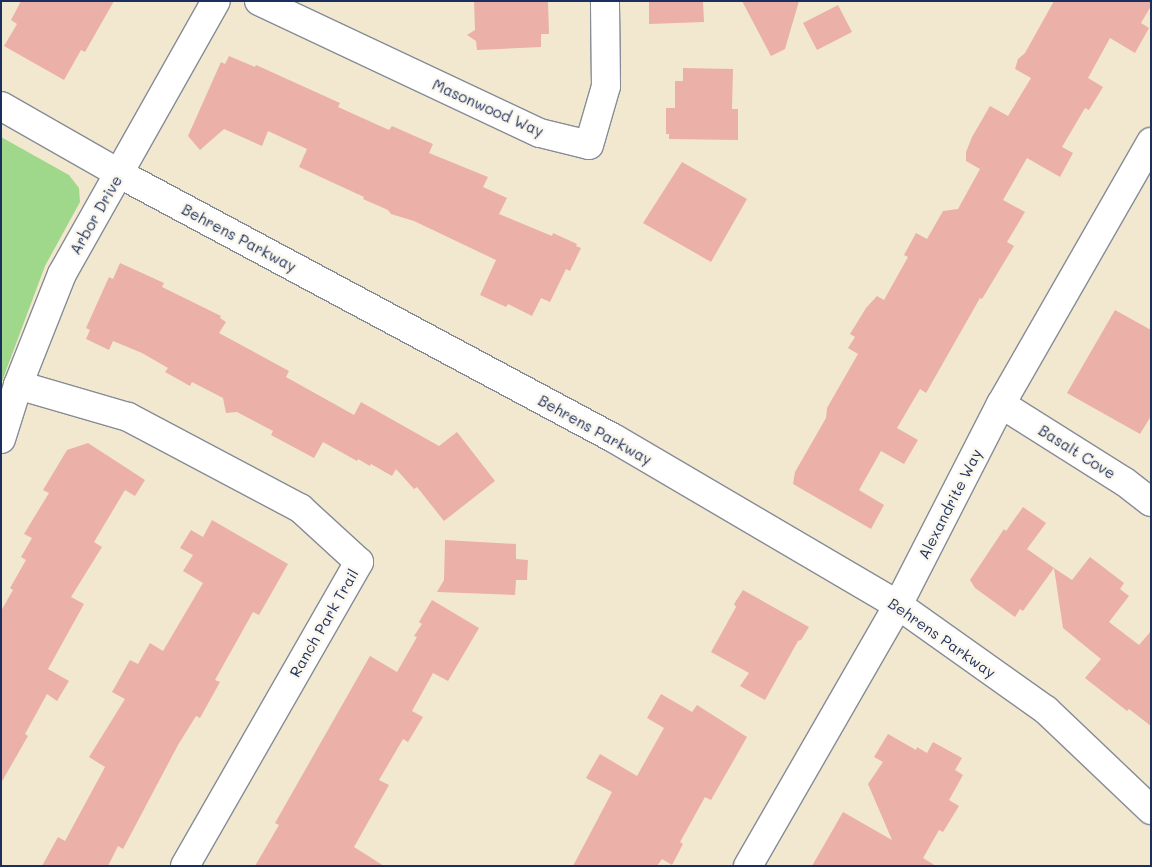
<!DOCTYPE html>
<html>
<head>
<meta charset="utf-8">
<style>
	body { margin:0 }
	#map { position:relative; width:1152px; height:867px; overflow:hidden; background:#f2e8cf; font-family:Mali,sans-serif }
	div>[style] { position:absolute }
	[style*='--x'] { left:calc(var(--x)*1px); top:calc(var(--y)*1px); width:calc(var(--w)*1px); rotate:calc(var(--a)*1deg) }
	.green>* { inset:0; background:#9fd88b }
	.building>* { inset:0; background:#ebb0a7 }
	.roads { filter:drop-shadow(1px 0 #868c96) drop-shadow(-1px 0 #868c96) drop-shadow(0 1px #868c96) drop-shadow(0 -1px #868c96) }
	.street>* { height:28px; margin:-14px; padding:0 14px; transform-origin:14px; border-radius:14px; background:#fff }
	.secondary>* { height:28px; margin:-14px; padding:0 14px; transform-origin:14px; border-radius:14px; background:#fff }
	span { translate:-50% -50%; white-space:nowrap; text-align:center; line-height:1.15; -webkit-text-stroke:5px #fbf7ec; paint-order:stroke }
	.street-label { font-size:15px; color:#1b2f5e }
	.frame { position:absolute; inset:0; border:2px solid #1b2f5e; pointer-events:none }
</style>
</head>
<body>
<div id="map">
	<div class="green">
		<div style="clip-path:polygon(1px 137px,69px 175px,79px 188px,80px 202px,45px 266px,1px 384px)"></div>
	</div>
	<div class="building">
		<div style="clip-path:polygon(21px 1px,114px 1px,85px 52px,81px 50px,64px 80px,4px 46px,17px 24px,11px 20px)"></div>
		<div style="clip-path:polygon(474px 1px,548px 1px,549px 34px,541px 34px,541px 47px,477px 50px,476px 41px,467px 35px,475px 30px)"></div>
		<div style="clip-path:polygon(649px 1px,703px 1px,704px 22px,649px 24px)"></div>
		<div style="clip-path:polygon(742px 1px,799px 1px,785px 49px,771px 56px)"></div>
		<div style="clip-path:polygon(1054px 1px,1151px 1px,1151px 6px,1141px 23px,1149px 28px,1135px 53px,1110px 38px,1088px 78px,1103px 87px,1089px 110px,1085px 108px,1062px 147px,1073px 153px,1060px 177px,1027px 158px,1003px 200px,1025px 212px,1007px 242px,1014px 246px,982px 299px,980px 298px,926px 393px,920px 389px,897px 428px,918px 440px,904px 464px,881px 451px,859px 490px,884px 505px,871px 529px,793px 484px,795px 472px,826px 418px,827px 408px,858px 354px,848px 348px,855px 337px,850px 334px,866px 308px,877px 296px,884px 300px,908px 257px,904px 255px,916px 233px,927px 239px,943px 211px,958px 209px,980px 169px,966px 161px,966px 152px,972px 137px,990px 106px,1008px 116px,1031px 78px,1015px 69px,1018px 59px,1025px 53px)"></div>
		<div style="clip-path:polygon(838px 5px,852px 32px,817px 50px,803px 23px)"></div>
		<div style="clip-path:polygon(229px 56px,255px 67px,256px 65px,340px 103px,338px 107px,389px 130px,392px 126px,433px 144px,429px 153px,488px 177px,483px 187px,507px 198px,499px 214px,552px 236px,553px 233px,577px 244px,576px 246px,581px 248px,570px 271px,566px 269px,550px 302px,541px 298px,532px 316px,508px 304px,506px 307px,480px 295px,496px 260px,414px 221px,391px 214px,388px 210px,363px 199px,364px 197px,299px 167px,307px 149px,268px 131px,262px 146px,224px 129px,200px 150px,188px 136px,221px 62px,225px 64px)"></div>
		<div style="clip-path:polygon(683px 68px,733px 69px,732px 109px,738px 109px,738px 140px,669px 139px,669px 134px,666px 134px,666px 108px,675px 108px,675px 81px,683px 81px)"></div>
		<div style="clip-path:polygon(682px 162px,747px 199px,711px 262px,643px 223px)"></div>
		<div style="clip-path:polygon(120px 263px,164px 283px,162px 287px,221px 316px,220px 318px,226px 322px,219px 333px,289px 371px,286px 377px,354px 415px,361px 402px,439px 446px,457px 432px,495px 481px,444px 521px,417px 487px,414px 489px,396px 469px,392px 476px,371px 464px,370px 466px,358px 459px,357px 461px,323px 442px,314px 458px,271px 435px,273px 431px,237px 412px,226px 413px,223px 398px,192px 382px,190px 386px,165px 372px,168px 368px,142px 353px,113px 341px,109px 350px,86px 339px,90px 330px,86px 328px,109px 277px,113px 279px)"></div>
		<div style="clip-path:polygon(1115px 310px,1151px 330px,1151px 416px,1140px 434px,1067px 393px)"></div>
		<div style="clip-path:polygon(88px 443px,145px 480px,135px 496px,125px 490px,94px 542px,102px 547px,71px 597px,84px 604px,48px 669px,69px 681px,57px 701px,47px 694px,25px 734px,28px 736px,1px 783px,1px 611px,13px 590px,10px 588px,26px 560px,21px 557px,32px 538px,24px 534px,49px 493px,43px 490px,67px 450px)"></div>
		<div style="clip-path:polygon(1023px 507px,1046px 523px,1027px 549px,1054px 568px,1023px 611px,1020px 609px,1015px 617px,975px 588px,970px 580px,1004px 529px,1006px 531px)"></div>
		<div style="clip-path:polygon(212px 520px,288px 564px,259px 615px,253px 612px,215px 680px,220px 682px,200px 718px,196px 716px,178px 745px,123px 849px,118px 846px,108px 866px,42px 866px,58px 837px,65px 841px,105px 767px,89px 757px,125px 699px,112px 692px,130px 660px,138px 664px,150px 643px,163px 651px,203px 583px,183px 571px,193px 555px,180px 548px,191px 530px,203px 537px)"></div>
		<div style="clip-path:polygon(445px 540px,516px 544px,516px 559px,528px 560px,527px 580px,516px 580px,515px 595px,437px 592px,444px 580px)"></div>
		<div style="clip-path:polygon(1090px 557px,1124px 583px,1120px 589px,1129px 596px,1109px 622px,1139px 645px,1151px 631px,1151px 726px,1129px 709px,1127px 711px,1085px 678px,1101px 659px,1063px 628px,1054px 568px,1072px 580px)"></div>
		<div style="clip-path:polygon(743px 590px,809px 627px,801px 640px,798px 641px,765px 700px,740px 686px,749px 673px,711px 652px,736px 607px,734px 604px)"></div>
		<div style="clip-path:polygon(432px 600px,479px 628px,448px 681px,433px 673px,412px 711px,423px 717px,408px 742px,403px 739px,379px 780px,389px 785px,354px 847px,384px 866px,255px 866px,279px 825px,275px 823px,370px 656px,397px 672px,417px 637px,414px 636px,422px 624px,419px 622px)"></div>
		<div style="clip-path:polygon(661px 694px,692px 712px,697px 705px,747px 737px,711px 800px,705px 797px,680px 842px,683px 844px,672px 865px,662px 859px,657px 866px,573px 866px,612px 792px,586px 778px,600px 754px,637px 776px,664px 728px,647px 718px)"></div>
		<div style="clip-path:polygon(888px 734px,916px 750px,917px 747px,927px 753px,933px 742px,962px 758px,955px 770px,963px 775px,949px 800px,959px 806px,943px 832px,939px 830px,923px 858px,936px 866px,812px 866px,843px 812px,892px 840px,868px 784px,883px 762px,874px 757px)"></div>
	</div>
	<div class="roads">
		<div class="street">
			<div style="--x:259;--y:1;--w:310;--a:25.2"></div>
			<div style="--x:540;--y:133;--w:50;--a:13.8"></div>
			<div style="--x:589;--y:145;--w:61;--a:-73.9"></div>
			<div style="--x:606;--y:86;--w:85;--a:-90.7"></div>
			<div style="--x:18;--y:385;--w:115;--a:16.2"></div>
			<div style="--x:128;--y:417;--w:195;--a:27.9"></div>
			<div style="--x:300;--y:508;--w:80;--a:42.5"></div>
			<div style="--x:359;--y:562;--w:350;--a:119.8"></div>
			<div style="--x:1001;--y:404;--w:146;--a:32.2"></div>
			<div style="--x:1125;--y:482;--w:33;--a:38"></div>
			<div style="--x:1;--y:439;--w:57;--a:-72.5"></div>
			<div style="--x:18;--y:385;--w:119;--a:-68.4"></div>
			<div style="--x:62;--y:274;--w:313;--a:-60.6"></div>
			<div style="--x:748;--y:866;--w:301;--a:-60.1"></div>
			<div style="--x:898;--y:605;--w:226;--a:-62.9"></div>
			<div style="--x:1001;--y:404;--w:302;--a:-60.2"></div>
		</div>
		<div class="secondary">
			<div style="--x:1;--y:106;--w:137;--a:29.7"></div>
			<div style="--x:120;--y:174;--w:561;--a:28.16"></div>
			<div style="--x:615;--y:439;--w:328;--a:30.4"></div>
			<div style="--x:898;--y:605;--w:181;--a:35.4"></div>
			<div style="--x:1046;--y:710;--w:145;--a:43.6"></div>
		</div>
	</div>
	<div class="street-label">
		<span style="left:488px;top:108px;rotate:24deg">Masonwood Way</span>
		<span style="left:96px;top:215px;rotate:-60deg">Arbor Drive</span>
		<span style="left:239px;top:238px;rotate:28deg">Behrens Parkway</span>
		<span style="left:595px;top:430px;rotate:29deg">Behrens Parkway</span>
		<span style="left:1077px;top:452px;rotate:32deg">Basalt Cove</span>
		<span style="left:950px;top:504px;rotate:-63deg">Alexandrite Way</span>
		<span style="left:324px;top:623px;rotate:-60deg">Ranch Park Trail</span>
		<span style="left:942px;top:638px;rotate:35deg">Behrens Parkway</span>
	</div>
	<div class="frame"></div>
</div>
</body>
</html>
